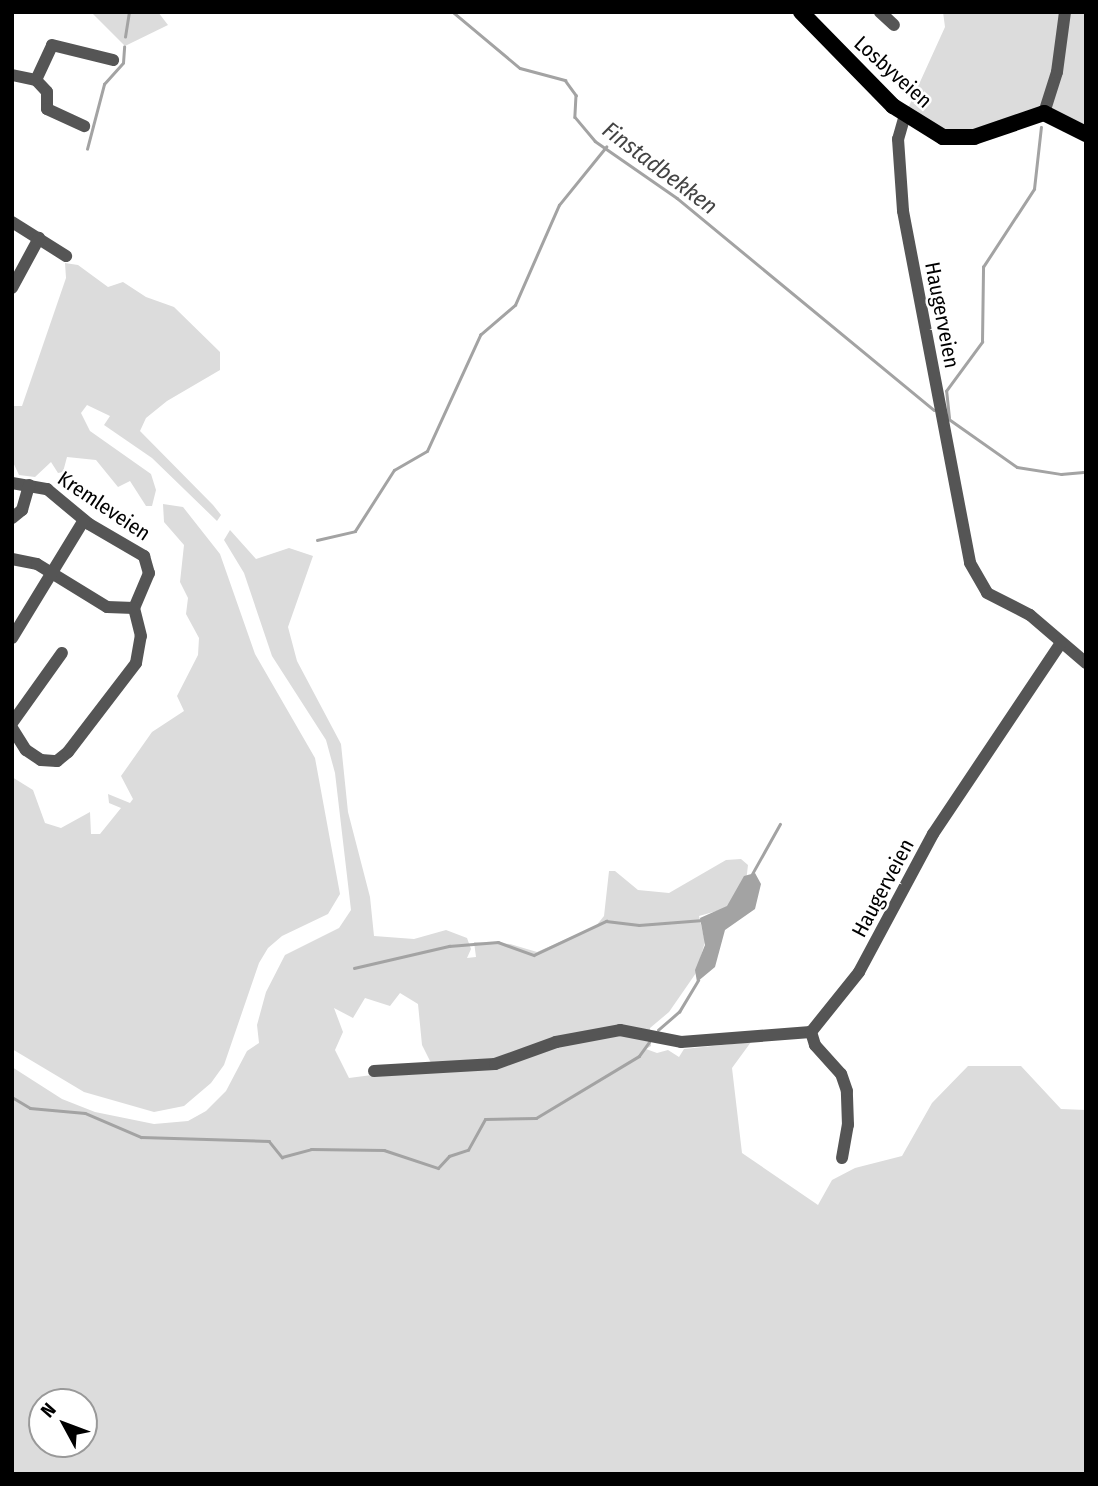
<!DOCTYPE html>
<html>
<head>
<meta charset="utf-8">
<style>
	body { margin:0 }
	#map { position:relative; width:1098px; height:1486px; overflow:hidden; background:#fff; font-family:"Fira Sans Condensed",sans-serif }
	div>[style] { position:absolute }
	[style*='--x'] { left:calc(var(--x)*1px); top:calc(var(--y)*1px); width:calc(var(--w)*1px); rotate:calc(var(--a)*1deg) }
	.green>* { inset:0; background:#dcdcdc }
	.water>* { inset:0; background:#a3a3a3 }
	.stream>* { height:2.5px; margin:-1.25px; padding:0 1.25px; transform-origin:1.25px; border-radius:1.25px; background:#a3a3a3 }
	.minor>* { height:12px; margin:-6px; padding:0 6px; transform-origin:6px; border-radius:6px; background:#555 }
	.major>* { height:16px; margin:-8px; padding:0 8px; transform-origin:8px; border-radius:8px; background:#000 }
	span { translate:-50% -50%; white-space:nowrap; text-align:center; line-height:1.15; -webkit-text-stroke:5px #fff; paint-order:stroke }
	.street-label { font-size:21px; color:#000 }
	.water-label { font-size:23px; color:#444; font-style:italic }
	.frame { position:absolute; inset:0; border:14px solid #000; pointer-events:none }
	.north { position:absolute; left:28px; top:1388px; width:70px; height:70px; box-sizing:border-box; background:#fff; border:2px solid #999; border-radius:50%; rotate:311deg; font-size:19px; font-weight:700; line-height:28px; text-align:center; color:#000 }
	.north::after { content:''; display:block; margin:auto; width:24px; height:32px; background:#000; clip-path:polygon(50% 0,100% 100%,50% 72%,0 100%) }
</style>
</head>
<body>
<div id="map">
	<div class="green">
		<div style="clip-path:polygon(91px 12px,158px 12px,168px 25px,125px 46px)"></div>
		<div style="clip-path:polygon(943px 12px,1086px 12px,1086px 132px,1049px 109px,971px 141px,905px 115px,945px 27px)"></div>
		<div style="clip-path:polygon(65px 263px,78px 265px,108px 287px,123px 282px,146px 297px,174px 307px,220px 352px,220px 370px,167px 401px,146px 418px,140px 431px,213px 505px,221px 515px,217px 521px,152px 458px,104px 425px,110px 416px,87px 405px,81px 413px,90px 431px,151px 474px,156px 490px,152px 506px,146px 506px,130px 481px,118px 487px,96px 460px,67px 457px,63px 472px,58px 473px,51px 462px,35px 477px,19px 475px,12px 460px,12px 406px,22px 406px,66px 278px)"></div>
		<div style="clip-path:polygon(163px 504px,183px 507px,220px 554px,255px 654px,315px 758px,340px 894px,328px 914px,282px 936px,268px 948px,259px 963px,224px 1065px,211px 1083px,184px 1106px,154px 1112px,84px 1092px,12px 1049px,12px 777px,33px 790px,45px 823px,61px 828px,90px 812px,91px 834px,100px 834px,121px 808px,109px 803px,108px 794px,130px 803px,133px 799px,121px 776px,152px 732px,184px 711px,177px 696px,198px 655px,199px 638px,186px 614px,188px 598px,180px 582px,184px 545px,164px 522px)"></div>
		<div style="clip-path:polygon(evenodd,230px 530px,256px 559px,289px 548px,313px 556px,288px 627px,297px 661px,341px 744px,348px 812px,370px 897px,374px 936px,414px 939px,446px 930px,467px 938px,471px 949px,467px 958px,476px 957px,474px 942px,510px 944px,537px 952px,596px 926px,604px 916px,609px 871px,615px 871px,638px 890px,669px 893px,726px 860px,741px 859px,748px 865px,746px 882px,731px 907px,699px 916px,705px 942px,696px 973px,669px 1012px,650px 1028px,651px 1046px,646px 1049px,657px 1053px,668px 1050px,679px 1057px,684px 1049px,751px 1042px,732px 1068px,742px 1153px,818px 1205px,832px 1180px,855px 1168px,902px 1156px,932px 1103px,968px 1066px,1021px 1066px,1061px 1109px,1086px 1110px,1086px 1474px,12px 1474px,12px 1067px,62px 1099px,95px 1112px,154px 1124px,188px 1121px,206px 1111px,226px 1091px,247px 1051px,259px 1043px,257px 1025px,266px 992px,285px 955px,339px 928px,351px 910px,335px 773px,326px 740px,272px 656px,244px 573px,224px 540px,230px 530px,400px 993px,418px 1004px,422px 1045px,433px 1067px,349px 1078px,335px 1050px,343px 1032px,334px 1008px,353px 1018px,365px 998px,390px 1006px,400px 993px,230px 530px,42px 1402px,84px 1402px,84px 1444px,42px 1444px,42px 1402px)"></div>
	</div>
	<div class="water">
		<div style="clip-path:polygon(755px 873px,761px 884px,755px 909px,725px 930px,715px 967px,697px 982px,695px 970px,705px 945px,700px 918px,727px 906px,744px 876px)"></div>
	</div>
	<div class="stream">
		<div style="--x:453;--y:12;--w:87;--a:39.9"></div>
		<div style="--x:520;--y:68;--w:47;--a:14.9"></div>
		<div style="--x:565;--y:80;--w:19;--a:54"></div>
		<div style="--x:576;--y:95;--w:22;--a:93"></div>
		<div style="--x:575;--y:117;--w:31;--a:50"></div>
		<div style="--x:595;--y:141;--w:100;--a:34.8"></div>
		<div style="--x:677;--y:198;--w:333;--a:39.5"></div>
		<div style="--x:125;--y:37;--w:25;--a:-81"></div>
		<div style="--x:87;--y:149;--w:67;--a:-75.3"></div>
		<div style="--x:104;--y:84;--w:28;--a:-48"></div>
		<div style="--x:123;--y:63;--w:16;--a:-86"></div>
		<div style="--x:949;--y:418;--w:27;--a:-96"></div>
		<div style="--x:946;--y:391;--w:61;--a:-53.7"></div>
		<div style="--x:982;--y:342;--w:75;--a:-89.2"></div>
		<div style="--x:983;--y:267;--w:93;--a:-56.8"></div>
		<div style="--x:1034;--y:189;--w:62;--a:-83.6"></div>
		<div style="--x:949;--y:419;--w:83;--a:35.2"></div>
		<div style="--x:1017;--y:467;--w:45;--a:9"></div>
		<div style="--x:1061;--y:474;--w:25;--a:-5"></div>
		<div style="--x:317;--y:540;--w:39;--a:-13"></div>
		<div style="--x:355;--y:531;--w:72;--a:-57.4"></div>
		<div style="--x:394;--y:470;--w:38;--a:-30"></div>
		<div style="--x:427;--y:451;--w:128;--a:-65.4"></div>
		<div style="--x:480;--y:335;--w:46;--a:-40.6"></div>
		<div style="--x:515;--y:305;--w:109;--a:-66.3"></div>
		<div style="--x:559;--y:205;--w:75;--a:-51"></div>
		<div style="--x:752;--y:874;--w:57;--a:-60.8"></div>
		<div style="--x:354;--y:968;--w:98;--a:-13"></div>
		<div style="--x:449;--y:946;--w:49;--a:-4.7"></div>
		<div style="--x:498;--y:942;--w:38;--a:20"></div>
		<div style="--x:534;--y:955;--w:80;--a:-25.3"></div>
		<div style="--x:606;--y:921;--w:33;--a:7"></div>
		<div style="--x:639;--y:925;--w:64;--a:-4.5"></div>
		<div style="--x:658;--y:1030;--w:28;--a:-41"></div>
		<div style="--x:679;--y:1012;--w:37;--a:-59"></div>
		<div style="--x:12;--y:1097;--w:21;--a:31"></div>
		<div style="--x:30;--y:1108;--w:55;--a:5.2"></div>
		<div style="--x:85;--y:1113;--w:61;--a:23.2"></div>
		<div style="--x:141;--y:1137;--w:128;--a:1.8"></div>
		<div style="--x:269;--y:1141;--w:21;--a:51"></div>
		<div style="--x:282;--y:1157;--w:30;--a:-15"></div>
		<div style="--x:311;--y:1149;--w:73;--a:0.8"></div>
		<div style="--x:384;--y:1150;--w:57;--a:18.4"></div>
		<div style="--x:438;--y:1168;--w:16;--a:-47"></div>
		<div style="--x:449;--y:1156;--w:20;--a:-18"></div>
		<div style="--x:468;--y:1150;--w:35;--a:-61"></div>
		<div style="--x:485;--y:1119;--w:51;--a:-1.1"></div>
		<div style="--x:536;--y:1118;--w:120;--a:-31"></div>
		<div style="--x:639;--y:1056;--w:17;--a:-54"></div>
	</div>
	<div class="minor">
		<div style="--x:880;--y:12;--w:19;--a:43"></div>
		<div style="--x:12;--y:75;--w:25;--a:12"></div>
		<div style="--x:36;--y:80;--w:16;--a:47"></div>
		<div style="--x:47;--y:92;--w:17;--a:90"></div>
		<div style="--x:47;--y:109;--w:41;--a:24.7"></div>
		<div style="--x:36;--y:80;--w:38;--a:-65"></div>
		<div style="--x:52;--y:45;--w:63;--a:13.8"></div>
		<div style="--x:1044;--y:113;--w:43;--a:-72.4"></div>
		<div style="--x:1057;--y:72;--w:61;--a:-82.4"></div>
		<div style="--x:905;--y:115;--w:25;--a:106"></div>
		<div style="--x:898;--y:139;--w:72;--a:86"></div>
		<div style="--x:903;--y:211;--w:358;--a:79.2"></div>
		<div style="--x:970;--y:563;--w:34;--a:60"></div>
		<div style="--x:987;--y:593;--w:48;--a:27.1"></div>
		<div style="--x:1030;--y:615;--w:74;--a:40.6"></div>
		<div style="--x:12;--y:222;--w:64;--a:32.2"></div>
		<div style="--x:12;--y:288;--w:57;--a:-61.6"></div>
		<div style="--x:12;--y:483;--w:36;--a:10"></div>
		<div style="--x:47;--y:489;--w:55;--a:39.8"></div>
		<div style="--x:89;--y:524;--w:64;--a:30.2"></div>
		<div style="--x:144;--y:556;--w:18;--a:74"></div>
		<div style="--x:149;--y:573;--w:38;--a:113"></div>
		<div style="--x:12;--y:518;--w:13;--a:-39"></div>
		<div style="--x:22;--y:510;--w:26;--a:-74"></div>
		<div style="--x:12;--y:559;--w:25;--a:11"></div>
		<div style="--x:37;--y:564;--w:82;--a:31.6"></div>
		<div style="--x:107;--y:607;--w:27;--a:2"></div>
		<div style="--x:12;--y:638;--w:138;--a:-58.6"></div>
		<div style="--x:12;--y:723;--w:86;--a:-54.5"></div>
		<div style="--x:12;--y:728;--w:26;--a:58"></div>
		<div style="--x:26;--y:750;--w:18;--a:34"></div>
		<div style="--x:41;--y:760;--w:16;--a:4"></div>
		<div style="--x:57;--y:761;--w:14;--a:-39"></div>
		<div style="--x:68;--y:752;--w:112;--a:-52.6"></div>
		<div style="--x:136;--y:663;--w:27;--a:-80"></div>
		<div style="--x:141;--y:636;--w:29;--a:-104"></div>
		<div style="--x:374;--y:1071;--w:121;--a:-3.3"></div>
		<div style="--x:495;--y:1064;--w:65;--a:-19.8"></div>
		<div style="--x:556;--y:1042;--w:65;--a:-10.6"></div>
		<div style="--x:620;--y:1030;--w:62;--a:11.1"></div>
		<div style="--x:681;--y:1042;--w:130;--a:-4.4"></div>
		<div style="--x:842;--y:1158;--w:34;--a:-80"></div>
		<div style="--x:848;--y:1125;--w:34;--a:-92"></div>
		<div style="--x:847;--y:1091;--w:18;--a:-109"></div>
		<div style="--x:841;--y:1074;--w:39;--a:-132"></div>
		<div style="--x:815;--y:1045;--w:14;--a:-107"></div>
		<div style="--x:811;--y:1032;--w:77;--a:-51.3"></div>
		<div style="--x:859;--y:972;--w:157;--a:-61.8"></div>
		<div style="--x:933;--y:834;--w:230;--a:-56.2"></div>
	</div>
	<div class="major">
		<div style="--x:801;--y:12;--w:132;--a:45.6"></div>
		<div style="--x:893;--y:106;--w:59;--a:31.8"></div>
		<div style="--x:943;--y:137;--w:31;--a:0"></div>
		<div style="--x:974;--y:137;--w:74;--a:-18.9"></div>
		<div style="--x:1044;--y:113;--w:47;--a:26.6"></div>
	</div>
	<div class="street-label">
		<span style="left:893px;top:72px;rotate:42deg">Losbyveien</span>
		<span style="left:942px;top:315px;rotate:79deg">Haugerveien</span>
		<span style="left:104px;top:506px;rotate:34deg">Kremleveien</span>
		<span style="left:883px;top:888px;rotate:-62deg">Haugerveien</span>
	</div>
	<div class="water-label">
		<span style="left:660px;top:168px;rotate:37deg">Finstadbekken</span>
	</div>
	<div class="frame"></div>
	<div class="north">N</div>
</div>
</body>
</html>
